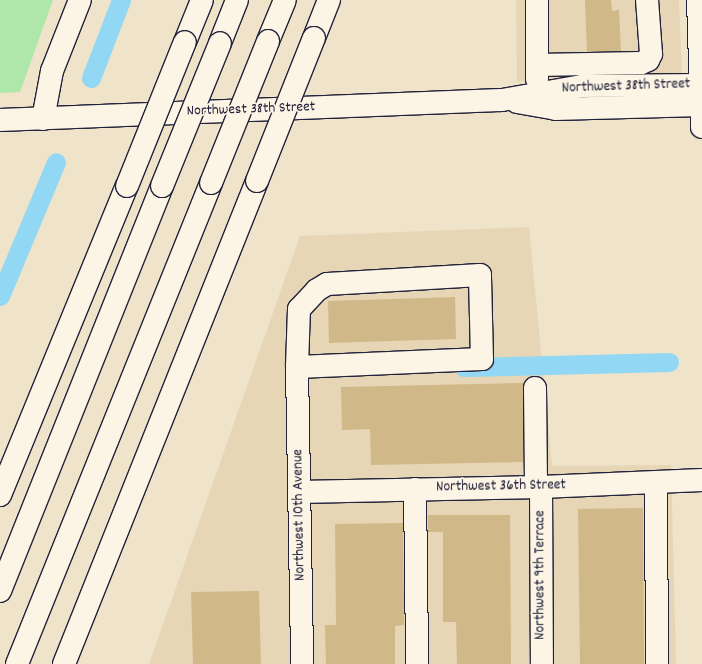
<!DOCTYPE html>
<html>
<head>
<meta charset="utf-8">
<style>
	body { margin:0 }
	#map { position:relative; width:702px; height:664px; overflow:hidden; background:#efe3c9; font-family:Dekko,sans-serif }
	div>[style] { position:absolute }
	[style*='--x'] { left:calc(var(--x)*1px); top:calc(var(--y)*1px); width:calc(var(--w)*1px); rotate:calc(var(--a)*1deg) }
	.built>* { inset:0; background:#e6d6b6 }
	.green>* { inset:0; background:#afe7ab }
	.canal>* { height:19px; margin:-9.5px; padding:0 9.5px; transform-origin:9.5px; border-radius:9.5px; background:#92d7f3 }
	.building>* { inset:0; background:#d1b888 }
	.roads { filter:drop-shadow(1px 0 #22223b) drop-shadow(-1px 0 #22223b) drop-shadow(0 1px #22223b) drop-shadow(0 -1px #22223b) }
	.minor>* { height:22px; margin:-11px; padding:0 11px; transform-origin:11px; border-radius:11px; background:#fcf5e5 }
	.major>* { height:22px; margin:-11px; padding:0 11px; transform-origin:11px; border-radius:11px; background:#fcf5e5 }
	.highway>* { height:22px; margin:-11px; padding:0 11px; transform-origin:11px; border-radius:11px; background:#fcf5e5 }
	.bridges { filter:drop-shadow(1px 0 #22223b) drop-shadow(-1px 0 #22223b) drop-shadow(0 1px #22223b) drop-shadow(0 -1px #22223b) }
	.highway-bridge>* { height:22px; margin:-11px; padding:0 11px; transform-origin:11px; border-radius:11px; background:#fcf5e5 }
	span { translate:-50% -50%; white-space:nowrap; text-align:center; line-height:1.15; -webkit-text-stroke:3.5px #fcf5e5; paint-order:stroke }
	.street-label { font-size:15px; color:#22223b }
</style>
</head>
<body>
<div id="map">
	<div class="built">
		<div style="clip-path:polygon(516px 0,679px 0,682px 74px,517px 82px)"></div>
		<div style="clip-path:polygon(529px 227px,552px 466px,671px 465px,676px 664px,149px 664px,300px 236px)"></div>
	</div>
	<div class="green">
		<div style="clip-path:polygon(0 0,53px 0,20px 92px,0 93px)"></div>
	</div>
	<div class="canal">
		<div style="--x:91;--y:78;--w:84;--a:-69"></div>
		<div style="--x:0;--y:296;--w:145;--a:-67.3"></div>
		<div style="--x:464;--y:367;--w:205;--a:-1.4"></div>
	</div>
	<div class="building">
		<div style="clip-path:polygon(585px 0,611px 0,612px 11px,619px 10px,621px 51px,587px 52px)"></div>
		<div style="clip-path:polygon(455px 297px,456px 339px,329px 343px,328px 301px)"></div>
		<div style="clip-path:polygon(524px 383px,523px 462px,371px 465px,370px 429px,342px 430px,341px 387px)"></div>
		<div style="clip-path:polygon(643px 508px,644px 664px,580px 664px,578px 509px)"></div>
		<div style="clip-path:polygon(428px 515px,510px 515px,511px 664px,457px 664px,456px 622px,443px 622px,443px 532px,428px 532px)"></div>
		<div style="clip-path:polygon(403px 523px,404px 625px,395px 626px,395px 664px,326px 664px,325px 625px,336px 625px,335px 524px)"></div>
		<div style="clip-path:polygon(259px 591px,261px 664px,193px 664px,191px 592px)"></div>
	</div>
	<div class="roads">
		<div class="minor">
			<div style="--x:538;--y:65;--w:103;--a:-1.1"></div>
			<div style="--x:641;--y:63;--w:8;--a:-23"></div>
			<div style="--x:648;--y:60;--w:7;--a:-63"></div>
			<div style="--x:651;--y:54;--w:54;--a:-94.2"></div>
			<div style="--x:537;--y:79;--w:79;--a:-90"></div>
			<div style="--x:517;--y:102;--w:39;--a:10"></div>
			<div style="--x:555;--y:109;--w:147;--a:-1.6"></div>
			<div style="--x:43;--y:119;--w:49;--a:-79.4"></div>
			<div style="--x:52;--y:71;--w:76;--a:-68.5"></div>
			<div style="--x:0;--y:120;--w:502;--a:-2.28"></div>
			<div style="--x:502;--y:100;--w:81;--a:-9.9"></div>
			<div style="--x:582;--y:86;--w:120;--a:-0.5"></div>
			<div style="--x:297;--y:367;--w:185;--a:-2.5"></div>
			<div style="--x:482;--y:359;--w:84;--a:-91.4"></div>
			<div style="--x:480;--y:275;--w:153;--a:176.6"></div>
			<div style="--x:327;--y:284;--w:12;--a:149"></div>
			<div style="--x:317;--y:290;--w:26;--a:133"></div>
			<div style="--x:299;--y:309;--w:58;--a:92"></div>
			<div style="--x:297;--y:367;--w:297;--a:89"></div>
			<div style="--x:535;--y:388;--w:99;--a:89.4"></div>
			<div style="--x:656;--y:482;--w:182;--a:89.7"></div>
			<div style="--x:541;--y:487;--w:177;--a:89.7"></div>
			<div style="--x:415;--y:489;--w:175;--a:89.3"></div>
			<div style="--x:299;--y:492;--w:242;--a:-1.2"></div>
			<div style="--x:541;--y:487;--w:161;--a:-2.5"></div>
		</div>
		<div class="major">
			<div style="--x:698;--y:0;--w:127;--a:88.2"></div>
		</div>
		<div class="highway">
			<div style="--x:314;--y:38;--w:41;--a:-68.5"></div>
			<div style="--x:268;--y:41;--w:44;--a:-67.5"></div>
			<div style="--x:185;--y:42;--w:45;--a:-68"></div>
			<div style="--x:220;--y:43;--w:46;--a:-68.4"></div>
			<div style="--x:0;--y:495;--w:334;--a:-67.7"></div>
			<div style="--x:0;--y:591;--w:436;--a:-68.2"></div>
			<div style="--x:17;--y:664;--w:519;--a:-68.03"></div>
			<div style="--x:64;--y:664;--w:520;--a:-68.22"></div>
		</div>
	</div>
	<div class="bridges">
		<div class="highway-bridge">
			<div style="--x:257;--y:181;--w:154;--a:-68.3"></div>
			<div style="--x:211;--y:183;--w:153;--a:-68.1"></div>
			<div style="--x:127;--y:186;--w:155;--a:-68.1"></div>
			<div style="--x:162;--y:186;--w:154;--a:-67.9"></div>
		</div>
	</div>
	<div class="street-label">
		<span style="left:626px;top:87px;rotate:-2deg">Northwest 38th Street</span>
		<span style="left:251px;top:110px;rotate:-2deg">Northwest 38th Street</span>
		<span style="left:501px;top:487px;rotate:-1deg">Northwest 36th Street</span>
		<span style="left:300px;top:515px;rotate:-91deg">Northwest 10th Avenue</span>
		<span style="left:541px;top:575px;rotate:-90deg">Northwest 9th Terrace</span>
	</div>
</div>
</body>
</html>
